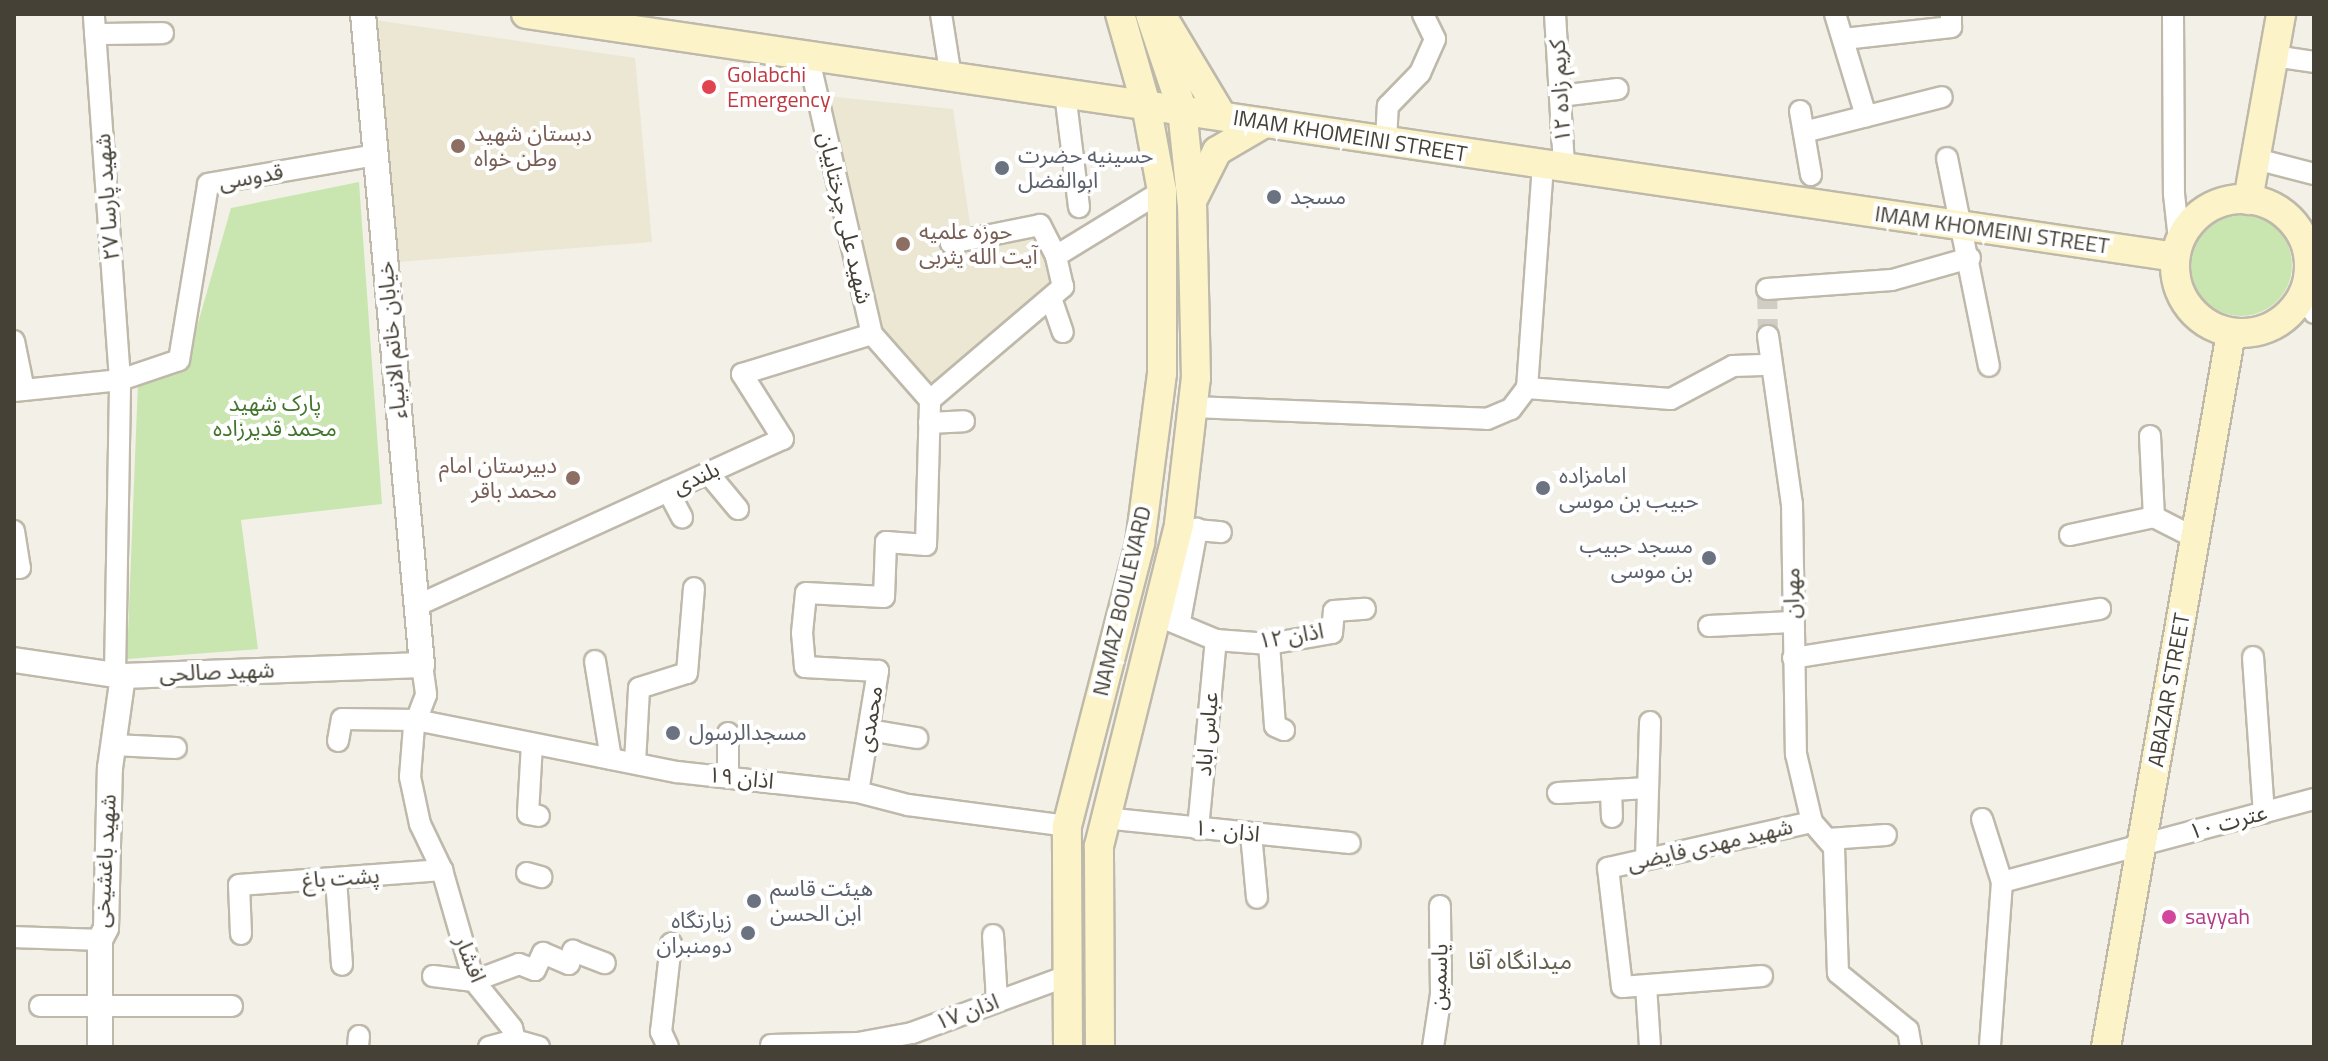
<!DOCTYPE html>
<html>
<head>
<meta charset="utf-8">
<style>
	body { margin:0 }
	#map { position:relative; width:2328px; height:1061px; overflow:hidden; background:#f3f0e7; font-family:"Titillium Web","Noto Sans Arabic",sans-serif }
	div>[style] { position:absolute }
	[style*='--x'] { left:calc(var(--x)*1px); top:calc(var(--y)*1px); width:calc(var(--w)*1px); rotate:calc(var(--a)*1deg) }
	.education>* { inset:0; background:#ece7d2 }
	.green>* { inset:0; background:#c9e6b1 }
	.round { border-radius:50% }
	.minor-tunnel>* { height:20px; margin-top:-10px; transform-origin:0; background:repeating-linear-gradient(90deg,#d0cdc4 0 20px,transparent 0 30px) }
	.roads { filter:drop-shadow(2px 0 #beb9aa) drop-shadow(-2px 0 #beb9aa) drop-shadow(0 2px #beb9aa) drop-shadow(0 -2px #beb9aa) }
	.minor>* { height:20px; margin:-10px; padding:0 10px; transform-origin:10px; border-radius:10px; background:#fff }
	.tertiary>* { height:24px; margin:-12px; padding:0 12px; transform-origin:12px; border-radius:12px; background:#fff }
	.secondary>* { height:28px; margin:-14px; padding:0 14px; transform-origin:14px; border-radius:14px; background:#fcf4c8 }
	.secondary>.ring { margin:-14px; padding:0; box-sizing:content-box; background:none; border:28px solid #fcf4c8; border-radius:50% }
	.dots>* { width:22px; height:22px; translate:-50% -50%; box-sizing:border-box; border:4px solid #fff; border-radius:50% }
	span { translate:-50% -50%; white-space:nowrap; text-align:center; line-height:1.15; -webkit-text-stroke:8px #fff; paint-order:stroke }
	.health-label { font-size:22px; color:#be3a42 }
	.left { translate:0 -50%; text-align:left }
	.street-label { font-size:22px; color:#464136 }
	.education-label { font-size:22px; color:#785e54 }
	.right { translate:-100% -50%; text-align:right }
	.worship-label { font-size:22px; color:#5b616d }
	.park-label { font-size:22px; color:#41752c }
	.hotel-label { font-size:22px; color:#b23c85 }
	.neighbourhood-label { font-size:24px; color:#68604e }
	.frame { position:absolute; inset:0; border:16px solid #464136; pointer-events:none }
</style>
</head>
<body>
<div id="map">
	<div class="education">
		<div style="clip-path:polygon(375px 20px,635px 58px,652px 242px,398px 262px)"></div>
		<div style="clip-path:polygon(826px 96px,953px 109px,971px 231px,1035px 234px,1050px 259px,1054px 285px,931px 389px,881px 329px)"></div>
	</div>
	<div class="green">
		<div style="clip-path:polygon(359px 182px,382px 504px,241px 520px,258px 649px,127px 659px,138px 382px,184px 372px,231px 208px)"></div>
		<div class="round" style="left:2190px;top:214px;width:102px;height:102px"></div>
	</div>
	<div class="minor-tunnel">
		<div style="--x:1767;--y:289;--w:47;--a:88.8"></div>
	</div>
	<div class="roads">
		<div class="minor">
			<div style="--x:941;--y:14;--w:64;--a:81"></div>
			<div style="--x:1555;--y:14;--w:153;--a:86.6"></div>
			<div style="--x:1835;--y:14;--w:107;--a:73.1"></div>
			<div style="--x:2173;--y:14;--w:180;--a:89.7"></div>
			<div style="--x:2174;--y:194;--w:46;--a:83.8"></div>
			<div style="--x:95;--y:34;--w:68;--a:-0.8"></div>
			<div style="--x:1844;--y:39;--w:108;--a:-6.4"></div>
			<div style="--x:1951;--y:27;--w:13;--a:-90"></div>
			<div style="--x:808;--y:55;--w:286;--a:77.1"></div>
			<div style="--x:2274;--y:56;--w:40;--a:8.5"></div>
			<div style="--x:1065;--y:93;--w:115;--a:83"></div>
			<div style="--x:1560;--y:96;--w:58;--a:-6.9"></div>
			<div style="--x:1800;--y:111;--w:65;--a:80.2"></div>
			<div style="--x:1804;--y:132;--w:142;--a:-14.2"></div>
			<div style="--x:1386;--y:141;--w:35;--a:-87"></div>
			<div style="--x:1388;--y:106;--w:46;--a:-45.9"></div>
			<div style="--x:1420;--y:73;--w:37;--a:-66"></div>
			<div style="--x:1435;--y:39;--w:28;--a:-116"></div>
			<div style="--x:1947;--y:158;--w:212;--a:78.6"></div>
			<div style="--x:2256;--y:159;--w:60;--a:14.5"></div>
			<div style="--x:1543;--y:165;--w:224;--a:94.1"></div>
			<div style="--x:1527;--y:388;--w:144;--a:4.4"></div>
			<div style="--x:1671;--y:399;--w:70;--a:-28"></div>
			<div style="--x:1733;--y:366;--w:37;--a:-2"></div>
			<div style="--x:1056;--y:256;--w:124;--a:-31.5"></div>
			<div style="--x:2309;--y:269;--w:44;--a:83.5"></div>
			<div style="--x:1767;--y:289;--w:125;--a:-4.1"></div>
			<div style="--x:1892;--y:280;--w:81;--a:-15.8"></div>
			<div style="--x:1051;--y:298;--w:36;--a:71"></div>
			<div style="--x:872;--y:334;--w:88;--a:48.7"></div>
			<div style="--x:930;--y:400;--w:175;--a:-40.4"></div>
			<div style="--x:1063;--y:287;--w:32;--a:-103"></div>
			<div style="--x:1056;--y:256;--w:35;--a:-117"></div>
			<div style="--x:1040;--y:225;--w:91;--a:168.6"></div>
			<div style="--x:1768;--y:336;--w:170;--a:81.9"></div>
			<div style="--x:1792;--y:504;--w:250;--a:89.1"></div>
			<div style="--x:1796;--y:754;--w:70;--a:76.8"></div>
			<div style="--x:1812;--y:822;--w:33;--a:49"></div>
			<div style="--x:1834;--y:847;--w:126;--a:88.2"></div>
			<div style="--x:1838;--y:973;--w:90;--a:39.2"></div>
			<div style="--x:1908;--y:1030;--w:17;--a:80"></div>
			<div style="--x:14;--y:341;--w:50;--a:78.5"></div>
			<div style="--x:14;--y:391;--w:107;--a:-5.9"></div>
			<div style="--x:120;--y:380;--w:367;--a:-94.1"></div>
			<div style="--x:1193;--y:407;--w:294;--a:2.3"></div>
			<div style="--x:1487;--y:419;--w:26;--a:-23"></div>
			<div style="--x:1511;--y:409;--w:26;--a:-53"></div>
			<div style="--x:929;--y:423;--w:35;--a:-3"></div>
			<div style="--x:2150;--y:436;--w:81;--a:87.2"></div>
			<div style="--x:708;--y:473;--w:47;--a:50.2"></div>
			<div style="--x:668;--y:491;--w:30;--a:62"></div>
			<div style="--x:1185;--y:529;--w:36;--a:5"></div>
			<div style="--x:14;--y:531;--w:37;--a:81"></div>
			<div style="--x:20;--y:568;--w:6;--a:180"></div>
			<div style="--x:2070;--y:535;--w:86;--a:-12.1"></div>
			<div style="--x:2154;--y:517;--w:46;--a:27.1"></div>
			<div style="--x:416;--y:606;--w:403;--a:-24.5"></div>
			<div style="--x:783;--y:439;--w:77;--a:-122.2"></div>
			<div style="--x:742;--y:374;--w:136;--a:-17.1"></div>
			<div style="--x:1156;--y:615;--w:65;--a:22.6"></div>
			<div style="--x:1216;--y:640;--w:53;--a:4.3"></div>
			<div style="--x:1269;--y:644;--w:64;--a:-9.9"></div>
			<div style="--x:1332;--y:633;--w:22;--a:-85"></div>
			<div style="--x:1334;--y:611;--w:31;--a:-4"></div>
			<div style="--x:1180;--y:621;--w:94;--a:-79.5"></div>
			<div style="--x:1709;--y:626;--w:83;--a:-2.8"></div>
			<div style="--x:1269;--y:644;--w:82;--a:85.8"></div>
			<div style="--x:1275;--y:726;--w:10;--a:24"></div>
			<div style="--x:2253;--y:657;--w:156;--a:86"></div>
			<div style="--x:1793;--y:658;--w:311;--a:-9.1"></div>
			<div style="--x:595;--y:661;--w:99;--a:80.7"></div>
			<div style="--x:422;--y:665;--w:30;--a:82"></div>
			<div style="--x:426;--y:695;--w:33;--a:111"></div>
			<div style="--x:414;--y:726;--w:51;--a:94.5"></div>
			<div style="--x:410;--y:777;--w:48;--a:78"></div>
			<div style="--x:420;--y:824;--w:51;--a:64.4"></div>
			<div style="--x:442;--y:870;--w:116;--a:73.9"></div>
			<div style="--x:474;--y:981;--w:60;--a:51"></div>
			<div style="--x:512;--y:1028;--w:12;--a:76"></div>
			<div style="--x:115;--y:674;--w:294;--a:-89"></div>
			<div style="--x:120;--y:380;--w:62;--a:-18.7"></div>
			<div style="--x:179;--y:360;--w:178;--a:-80.6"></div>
			<div style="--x:208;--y:184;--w:170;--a:-9.8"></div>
			<div style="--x:869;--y:730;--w:49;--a:9.5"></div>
			<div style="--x:338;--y:741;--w:22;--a:-80"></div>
			<div style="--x:342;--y:719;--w:74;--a:0.8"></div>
			<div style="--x:416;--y:720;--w:266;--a:11.3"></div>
			<div style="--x:677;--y:772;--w:182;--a:6.3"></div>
			<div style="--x:858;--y:792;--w:52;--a:14.6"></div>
			<div style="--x:908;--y:805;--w:160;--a:7.5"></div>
			<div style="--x:532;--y:744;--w:70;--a:93.3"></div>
			<div style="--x:528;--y:814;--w:11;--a:10"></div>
			<div style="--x:113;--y:745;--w:63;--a:2.7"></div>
			<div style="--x:635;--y:763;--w:75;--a:-86.9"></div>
			<div style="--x:639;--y:688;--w:50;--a:-17.4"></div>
			<div style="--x:687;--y:673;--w:85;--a:-85.3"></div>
			<div style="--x:728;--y:775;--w:42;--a:-90"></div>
			<div style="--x:1611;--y:790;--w:27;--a:88"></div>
			<div style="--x:858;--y:792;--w:123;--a:-80.6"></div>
			<div style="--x:878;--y:671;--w:73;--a:-176.9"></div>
			<div style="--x:805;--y:667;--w:34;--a:-95"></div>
			<div style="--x:802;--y:633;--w:40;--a:-84.3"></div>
			<div style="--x:806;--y:593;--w:78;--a:2.9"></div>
			<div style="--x:884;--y:597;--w:55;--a:-87.9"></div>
			<div style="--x:886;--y:542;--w:40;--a:4.3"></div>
			<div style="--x:926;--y:545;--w:145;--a:-88.4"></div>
			<div style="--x:1558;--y:793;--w:90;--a:-3.2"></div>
			<div style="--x:1104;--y:818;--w:247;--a:5.8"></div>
			<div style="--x:1982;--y:819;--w:66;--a:72.4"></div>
			<div style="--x:2002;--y:882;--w:165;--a:94.2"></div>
			<div style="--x:1198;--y:829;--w:190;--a:-84.6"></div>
			<div style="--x:1251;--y:834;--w:64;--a:84.6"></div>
			<div style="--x:1828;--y:839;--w:58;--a:-3.9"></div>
			<div style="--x:1646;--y:859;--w:137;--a:-88.3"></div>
			<div style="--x:527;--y:873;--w:15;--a:16"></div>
			<div style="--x:336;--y:879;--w:86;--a:86"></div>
			<div style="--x:2002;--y:882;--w:323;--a:-14.9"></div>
			<div style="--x:241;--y:934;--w:49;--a:-92.3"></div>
			<div style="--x:239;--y:885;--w:204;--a:-4.2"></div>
			<div style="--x:993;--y:935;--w:66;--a:86.5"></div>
			<div style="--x:14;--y:937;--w:86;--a:2"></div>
			<div style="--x:433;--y:976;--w:41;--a:7"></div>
			<div style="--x:474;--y:981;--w:48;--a:-20.7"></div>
			<div style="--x:519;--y:964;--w:17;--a:21"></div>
			<div style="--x:535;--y:970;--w:19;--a:-65"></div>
			<div style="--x:543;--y:953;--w:28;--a:23"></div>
			<div style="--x:569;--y:964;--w:14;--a:-73"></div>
			<div style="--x:573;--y:951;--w:34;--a:21"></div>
			<div style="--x:1762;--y:976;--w:140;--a:175.5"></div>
			<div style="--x:1622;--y:987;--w:120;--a:-96.7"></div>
			<div style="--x:1608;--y:868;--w:209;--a:-12.7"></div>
			<div style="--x:1646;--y:986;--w:61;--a:86.2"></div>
			<div style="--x:40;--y:1006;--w:192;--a:0"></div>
			<div style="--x:515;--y:1040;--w:25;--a:16"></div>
			<div style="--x:771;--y:1045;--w:87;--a:-1.3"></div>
			<div style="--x:858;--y:1043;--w:55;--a:-10.5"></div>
			<div style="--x:912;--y:1033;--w:165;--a:-20.2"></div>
			<div style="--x:358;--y:1047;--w:11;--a:-85"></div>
			<div style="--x:489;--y:1047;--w:27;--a:-15"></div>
			<div style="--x:668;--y:1047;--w:17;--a:-115"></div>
			<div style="--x:661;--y:1032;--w:89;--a:-83.5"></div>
			<div style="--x:1433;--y:1047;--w:54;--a:-81.4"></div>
			<div style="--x:1441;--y:994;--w:88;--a:-90.7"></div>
		</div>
		<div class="tertiary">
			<div style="--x:14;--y:660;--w:110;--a:8.4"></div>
			<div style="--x:123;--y:676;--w:299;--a:-2.1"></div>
			<div style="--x:422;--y:665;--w:654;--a:-95.18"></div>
			<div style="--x:100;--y:1047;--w:107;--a:-90"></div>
			<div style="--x:100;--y:940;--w:13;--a:-63"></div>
			<div style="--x:106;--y:928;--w:160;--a:-88.6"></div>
			<div style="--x:110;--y:768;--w:93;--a:-82"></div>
		</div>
		<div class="secondary">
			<div style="--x:526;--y:14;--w:1667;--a:8.38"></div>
			<div style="--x:1165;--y:21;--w:111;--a:59"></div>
			<div style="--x:1194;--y:197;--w:51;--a:-63.4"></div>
			<div style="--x:1217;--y:151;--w:56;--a:-30.3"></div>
			<div class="ring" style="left:2175px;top:199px;width:106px;height:106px"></div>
			<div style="--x:2248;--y:200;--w:189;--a:-79.9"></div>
			<div style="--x:1068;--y:1047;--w:221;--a:-90.3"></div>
			<div style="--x:1067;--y:826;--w:292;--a:-75.5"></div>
			<div style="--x:1140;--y:543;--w:171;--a:-82.6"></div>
			<div style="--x:1162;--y:373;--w:182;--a:-90"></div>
			<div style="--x:1162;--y:191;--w:87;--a:-100.5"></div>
			<div style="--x:1146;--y:105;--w:95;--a:-105.9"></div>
			<div style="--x:1100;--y:1047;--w:201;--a:-90.3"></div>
			<div style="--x:1099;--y:846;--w:332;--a:-76"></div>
			<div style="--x:1179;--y:524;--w:147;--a:-83.4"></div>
			<div style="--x:1196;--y:378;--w:172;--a:-91.3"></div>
			<div style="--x:1192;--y:206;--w:98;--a:-95.9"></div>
			<div style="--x:1182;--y:109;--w:100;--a:-108.6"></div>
			<div style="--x:2106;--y:1047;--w:725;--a:-80.07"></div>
		</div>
	</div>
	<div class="dots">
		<div style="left:709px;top:87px;background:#e0444e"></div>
		<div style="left:458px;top:146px;background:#8d6e63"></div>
		<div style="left:1002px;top:168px;background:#6b7280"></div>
		<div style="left:1274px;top:197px;background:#6b7280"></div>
		<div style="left:903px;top:244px;background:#8d6e63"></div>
		<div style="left:573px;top:478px;background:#8d6e63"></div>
		<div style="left:1543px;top:488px;background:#6b7280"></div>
		<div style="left:1709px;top:558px;background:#6b7280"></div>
		<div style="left:673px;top:733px;background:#6b7280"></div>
		<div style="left:754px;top:901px;background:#6b7280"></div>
		<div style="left:2169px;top:917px;background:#d1479c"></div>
		<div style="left:748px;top:933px;background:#6b7280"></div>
	</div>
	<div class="health-label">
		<span class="left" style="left:727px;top:87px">Golabchi<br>Emergency</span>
	</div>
	<div class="street-label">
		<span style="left:1560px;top:91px;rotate:-93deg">کریم زاده ۱۲</span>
		<span style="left:1350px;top:136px;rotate:9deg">IMAM KHOMEINI STREET</span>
		<span style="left:251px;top:177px;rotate:-10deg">قدوسی</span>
		<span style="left:107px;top:197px;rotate:-94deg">شهید پارسا ۲۷</span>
		<span style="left:845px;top:218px;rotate:77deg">شهید علی چرختابیان</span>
		<span style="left:1992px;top:230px;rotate:8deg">IMAM KHOMEINI STREET</span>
		<span style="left:392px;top:340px;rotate:-95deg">خیابان خاتم الانبیاء</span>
		<span style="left:696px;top:478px;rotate:-25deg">بلندی</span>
		<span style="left:1792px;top:593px;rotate:-90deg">مهران</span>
		<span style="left:1122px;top:601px;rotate:-77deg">NAMAZ BOULEVARD</span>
		<span style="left:1291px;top:636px;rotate:-9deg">اذان ۱۲</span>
		<span style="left:217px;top:672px;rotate:-2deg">شهید صالحی</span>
		<span style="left:2169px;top:690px;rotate:-80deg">ABAZAR STREET</span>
		<span style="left:870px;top:719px;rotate:-81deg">محمدی</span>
		<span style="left:1207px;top:734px;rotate:-85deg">عباس اباد</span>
		<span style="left:741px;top:778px;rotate:6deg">اذان ۱۹</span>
		<span style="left:2228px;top:822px;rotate:-15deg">عترت ۱۰</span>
		<span style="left:1227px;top:831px;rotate:6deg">اذان ۱۰</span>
		<span style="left:1710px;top:845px;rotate:-13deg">شهید مهدی فایضی</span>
		<span style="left:105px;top:861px;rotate:-87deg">شهید باغشیخی</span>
		<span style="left:341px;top:878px;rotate:-4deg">پشت باغ</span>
		<span style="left:470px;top:959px;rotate:68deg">افشار</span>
		<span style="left:1439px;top:977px;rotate:-88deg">یاسمین</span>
		<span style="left:967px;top:1012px;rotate:-20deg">اذان ۱۷</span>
	</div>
	<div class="education-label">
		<span class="left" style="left:474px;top:146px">دبستان شهید<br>وطن خواه</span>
		<span class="left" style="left:919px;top:244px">حوزه علمیه<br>آیت الله یثربی</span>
		<span class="right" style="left:557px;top:478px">دبیرستان امام<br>محمد باقر</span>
	</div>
	<div class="worship-label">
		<span class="left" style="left:1018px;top:168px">حسینیه حضرت<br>ابوالفضل</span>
		<span class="left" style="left:1290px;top:197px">مسجد</span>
		<span class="left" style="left:1559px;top:488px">امامزاده<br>حبیب بن موسی</span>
		<span class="right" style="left:1693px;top:558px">مسجد حبیب<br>بن موسی</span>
		<span class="left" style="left:689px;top:733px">مسجدالرسول</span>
		<span class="left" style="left:770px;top:901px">هیئت قاسم<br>ابن الحسن</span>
		<span class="right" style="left:732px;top:933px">زیارتگاه<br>دومنبران</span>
	</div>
	<div class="park-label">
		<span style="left:275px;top:416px">پارک شهید<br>محمد قدیرزاده</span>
	</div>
	<div class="hotel-label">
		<span class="left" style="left:2185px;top:917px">sayyah</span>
	</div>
	<div class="neighbourhood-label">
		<span style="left:1520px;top:961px">میدانگاه آقا</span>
	</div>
	<div class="frame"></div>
</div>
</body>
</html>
